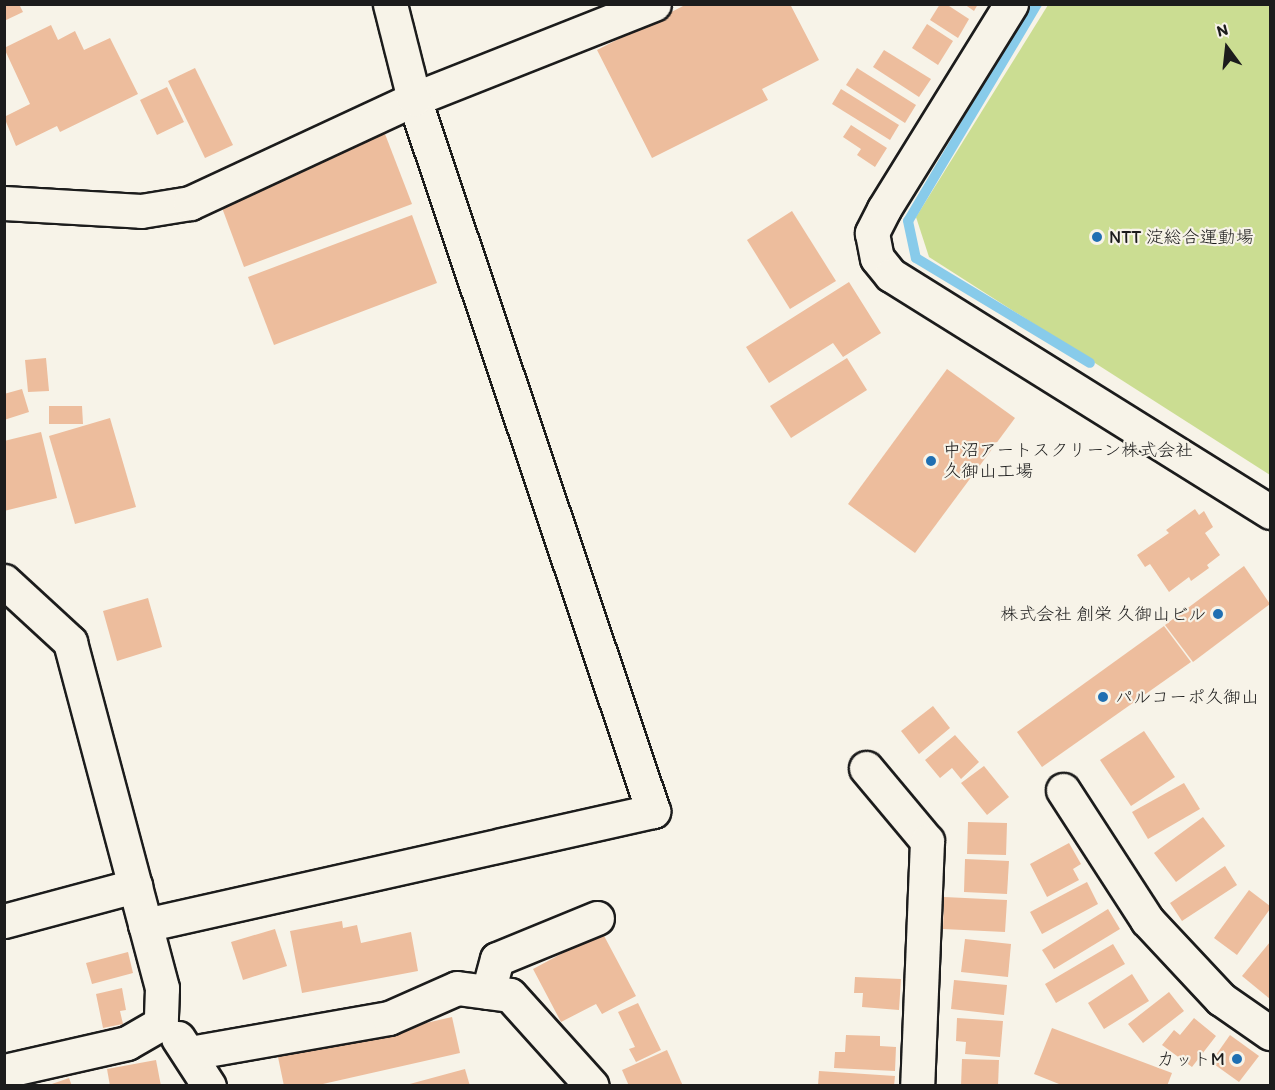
<!DOCTYPE html>
<html>
<head>
<meta charset="utf-8">
<style>
	body { margin:0 }
	#map { position:relative; width:1275px; height:1090px; overflow:hidden; background:#f7f3e8; font-family:Itim,"Klee One",sans-serif }
	div>[style] { position:absolute }
	[style*='--x'] { left:calc(var(--x)*1px); top:calc(var(--y)*1px); width:calc(var(--w)*1px); rotate:calc(var(--a)*1deg) }
	.green>* { inset:0; background:#cbdd92 }
	.stream>* { height:10px; margin:-5px; padding:0 5px; transform-origin:5px; border-radius:5px; background:#88cbea }
	.building>* { inset:0; background:#edbd9d }
	.roads { filter:drop-shadow(2px 0 #1c1c1c) drop-shadow(-2px 0 #1c1c1c) drop-shadow(0 2px #1c1c1c) drop-shadow(0 -2px #1c1c1c) }
	.minor>* { height:33px; margin:-16.5px; padding:0 16.5px; transform-origin:16.5px; border-radius:16.5px; background:#f7f3e8 }
	.dots>* { width:16px; height:16px; translate:-50% -50%; box-sizing:border-box; border:3px solid #f7f3e8; border-radius:50% }
	span { translate:-50% -50%; white-space:nowrap; text-align:center; line-height:1.15; -webkit-text-stroke:4.5px #f7f3e8; paint-order:stroke }
	.poi-label { font-size:18px; color:#1c1c1c }
	.left { translate:0 -50%; text-align:left }
	.right { translate:-100% -50%; text-align:right }
	.frame { position:absolute; inset:0; border:6px solid #1c1c1c; pointer-events:none }
	.north { position:absolute; left:1197px; top:18px; width:60px; height:60px; -webkit-text-stroke:4px #f7f3e8; paint-order:stroke; rotate:345deg; font-size:16px; font-weight:700; line-height:24px; text-align:center; color:#1c1c1c }
	.north::after { content:''; display:block; margin:auto; width:21px; height:27px; background:#1c1c1c; clip-path:polygon(50% 0,100% 100%,50% 72%,0 100%) }
</style>
</head>
<body>
<div id="map">
	<div class="green">
		<div style="clip-path:polygon(1048px 5px,1270px 5px,1270px 475px,929px 257px,916px 217px)"></div>
	</div>
	<div class="stream">
		<div style="--x:1037;--y:4;--w:252;--a:120.7"></div>
		<div style="--x:908;--y:221;--w:38;--a:78"></div>
		<div style="--x:916;--y:258;--w:203;--a:31.1"></div>
	</div>
	<div class="building">
		<div style="clip-path:polygon(4px 4px,19px 4px,23px 12px,4px 21px)"></div>
		<div style="clip-path:polygon(687px 4px,790px 4px,819px 60px,762px 89px,768px 100px,652px 158px,597px 50px)"></div>
		<div style="clip-path:polygon(940px 4px,946px 4px,969px 19px,958px 38px,930px 20px)"></div>
		<div style="clip-path:polygon(964px 4px,978px 4px,974px 11px)"></div>
		<div style="clip-path:polygon(927px 24px,953px 41px,938px 65px,912px 48px)"></div>
		<div style="clip-path:polygon(51px 25px,58px 40px,75px 31px,84px 50px,110px 38px,138px 94px,60px 132px,57px 126px,16px 146px,4px 117px,30px 104px,4px 48px)"></div>
		<div style="clip-path:polygon(884px 50px,931px 79px,919px 97px,873px 67px)"></div>
		<div style="clip-path:polygon(195px 68px,233px 145px,205px 158px,168px 81px)"></div>
		<div style="clip-path:polygon(857px 68px,916px 105px,905px 123px,846px 85px)"></div>
		<div style="clip-path:polygon(167px 87px,184px 122px,157px 135px,140px 100px)"></div>
		<div style="clip-path:polygon(841px 89px,899px 125px,890px 140px,832px 104px)"></div>
		<div style="clip-path:polygon(851px 125px,887px 148px,875px 167px,857px 155px,861px 149px,843px 137px)"></div>
		<div style="clip-path:polygon(385px 134px,412px 204px,244px 267px,218px 197px)"></div>
		<div style="clip-path:polygon(792px 211px,836px 281px,790px 309px,747px 240px)"></div>
		<div style="clip-path:polygon(412px 215px,437px 283px,274px 345px,248px 277px)"></div>
		<div style="clip-path:polygon(849px 282px,881px 333px,843px 357px,833px 343px,769px 383px,746px 347px)"></div>
		<div style="clip-path:polygon(46px 358px,49px 391px,28px 392px,25px 360px)"></div>
		<div style="clip-path:polygon(847px 358px,867px 390px,791px 438px,770px 406px)"></div>
		<div style="clip-path:polygon(947px 369px,1015px 418px,915px 553px,848px 504px)"></div>
		<div style="clip-path:polygon(22px 389px,29px 412px,4px 420px,4px 394px)"></div>
		<div style="clip-path:polygon(49px 406px,82px 406px,83px 424px,49px 424px)"></div>
		<div style="clip-path:polygon(110px 418px,136px 507px,75px 524px,49px 436px)"></div>
		<div style="clip-path:polygon(41px 432px,57px 498px,4px 511px,4px 441px)"></div>
		<div style="clip-path:polygon(1195px 509px,1199px 515px,1204px 511px,1213px 527px,1205px 533px,1220px 555px,1207px 565px,1209px 568px,1191px 581px,1189px 577px,1169px 592px,1150px 564px,1145px 567px,1137px 555px,1169px 533px,1166px 530px)"></div>
		<div style="clip-path:polygon(1244px 566px,1270px 604px,1193px 662px,1165px 625px)"></div>
		<div style="clip-path:polygon(148px 598px,162px 647px,117px 661px,103px 611px)"></div>
		<div style="clip-path:polygon(1164px 626px,1191px 662px,1042px 767px,1017px 732px)"></div>
		<div style="clip-path:polygon(933px 706px,950px 728px,919px 754px,901px 731px)"></div>
		<div style="clip-path:polygon(1144px 731px,1175px 777px,1131px 806px,1100px 760px)"></div>
		<div style="clip-path:polygon(955px 735px,979px 762px,961px 779px,952px 768px,940px 778px,925px 760px)"></div>
		<div style="clip-path:polygon(984px 766px,1009px 797px,987px 815px,961px 783px)"></div>
		<div style="clip-path:polygon(1184px 783px,1200px 809px,1148px 839px,1132px 812px)"></div>
		<div style="clip-path:polygon(1203px 817px,1225px 846px,1176px 882px,1154px 853px)"></div>
		<div style="clip-path:polygon(968px 822px,1007px 823px,1006px 855px,967px 854px)"></div>
		<div style="clip-path:polygon(1069px 843px,1081px 864px,1073px 869px,1079px 880px,1047px 897px,1030px 864px)"></div>
		<div style="clip-path:polygon(965px 859px,1009px 861px,1007px 894px,964px 892px)"></div>
		<div style="clip-path:polygon(1225px 866px,1237px 885px,1182px 921px,1170px 903px)"></div>
		<div style="clip-path:polygon(1087px 882px,1098px 904px,1042px 934px,1030px 912px)"></div>
		<div style="clip-path:polygon(1249px 890px,1270px 906px,1270px 909px,1237px 955px,1214px 938px)"></div>
		<div style="clip-path:polygon(944px 897px,1007px 900px,1005px 932px,943px 929px)"></div>
		<div style="clip-path:polygon(1108px 909px,1120px 929px,1054px 969px,1042px 950px)"></div>
		<div style="clip-path:polygon(342px 921px,343px 928px,357px 925px,361px 943px,411px 932px,418px 971px,302px 993px,290px 931px)"></div>
		<div style="clip-path:polygon(275px 929px,287px 966px,243px 980px,231px 942px)"></div>
		<div style="clip-path:polygon(602px 932px,636px 996px,602px 1014px,596px 1004px,561px 1022px,533px 969px)"></div>
		<div style="clip-path:polygon(965px 939px,1011px 944px,1008px 977px,961px 972px)"></div>
		<div style="clip-path:polygon(1270px 942px,1270px 999px,1242px 976px)"></div>
		<div style="clip-path:polygon(1113px 944px,1125px 964px,1056px 1003px,1045px 984px)"></div>
		<div style="clip-path:polygon(128px 952px,133px 973px,92px 984px,86px 963px)"></div>
		<div style="clip-path:polygon(1132px 974px,1149px 1001px,1104px 1029px,1088px 1003px)"></div>
		<div style="clip-path:polygon(855px 977px,901px 979px,899px 1010px,862px 1007px,863px 993px,854px 993px)"></div>
		<div style="clip-path:polygon(954px 980px,1007px 985px,1004px 1015px,951px 1009px)"></div>
		<div style="clip-path:polygon(122px 988px,126px 1010px,120px 1011px,123px 1024px,103px 1028px,96px 994px)"></div>
		<div style="clip-path:polygon(1169px 992px,1184px 1011px,1143px 1043px,1128px 1024px)"></div>
		<div style="clip-path:polygon(638px 1003px,661px 1050px,636px 1062px,629px 1049px,635px 1047px,618px 1012px)"></div>
		<div style="clip-path:polygon(452px 1017px,460px 1053px,314px 1086px,284px 1086px,278px 1057px)"></div>
		<div style="clip-path:polygon(957px 1018px,1003px 1021px,1000px 1057px,965px 1054px,966px 1042px,956px 1041px)"></div>
		<div style="clip-path:polygon(1194px 1018px,1216px 1036px,1192px 1067px,1162px 1045px,1174px 1030px,1180px 1035px)"></div>
		<div style="clip-path:polygon(1052px 1028px,1172px 1073px,1167px 1086px,1064px 1086px,1034px 1074px)"></div>
		<div style="clip-path:polygon(846px 1035px,880px 1036px,880px 1046px,896px 1047px,895px 1071px,834px 1068px,835px 1052px,845px 1052px)"></div>
		<div style="clip-path:polygon(1230px 1035px,1259px 1056px,1239px 1082px,1211px 1062px)"></div>
		<div style="clip-path:polygon(667px 1050px,683px 1086px,629px 1086px,622px 1070px)"></div>
		<div style="clip-path:polygon(962px 1059px,999px 1060px,998px 1086px,961px 1086px)"></div>
		<div style="clip-path:polygon(156px 1060px,161px 1086px,110px 1086px,107px 1069px)"></div>
		<div style="clip-path:polygon(465px 1069px,470px 1086px,406px 1086px,406px 1085px)"></div>
		<div style="clip-path:polygon(819px 1071px,895px 1076px,894px 1086px,818px 1086px)"></div>
		<div style="clip-path:polygon(69px 1078px,72px 1086px,49px 1086px,49px 1085px)"></div>
	</div>
	<div class="roads">
		<div class="minor">
			<div style="--x:1011;--y:4;--w:241;--a:121.8"></div>
			<div style="--x:884;--y:209;--w:27;--a:117"></div>
			<div style="--x:872;--y:233;--w:25;--a:79"></div>
			<div style="--x:877;--y:258;--w:22;--a:51"></div>
			<div style="--x:891;--y:275;--w:447;--a:32"></div>
			<div style="--x:4;--y:203;--w:137;--a:3.3"></div>
			<div style="--x:141;--y:211;--w:50;--a:-9.3"></div>
			<div style="--x:190;--y:203;--w:247;--a:-24.9"></div>
			<div style="--x:414;--y:99;--w:258;--a:-21.6"></div>
			<div style="--x:4;--y:581;--w:90;--a:42.7"></div>
			<div style="--x:70;--y:642;--w:358;--a:75.1"></div>
			<div style="--x:162;--y:988;--w:35;--a:92"></div>
			<div style="--x:866;--y:768;--w:95;--a:50.1"></div>
			<div style="--x:927;--y:841;--w:245;--a:92.3"></div>
			<div style="--x:1063;--y:790;--w:155;--a:57.1"></div>
			<div style="--x:1147;--y:920;--w:108;--a:46.9"></div>
			<div style="--x:1221;--y:999;--w:60;--a:34.8"></div>
			<div style="--x:4;--y:921;--w:136;--a:-15"></div>
			<div style="--x:145;--y:925;--w:521;--a:-12.65"></div>
			<div style="--x:653;--y:811;--w:751;--a:-108.56"></div>
			<div style="--x:414;--y:99;--w:98;--a:-104.2"></div>
			<div style="--x:488;--y:992;--w:34;--a:-75"></div>
			<div style="--x:497;--y:959;--w:108;--a:-22.3"></div>
			<div style="--x:178;--y:1038;--w:57;--a:57.1"></div>
			<div style="--x:190;--y:1053;--w:202;--a:-10"></div>
			<div style="--x:389;--y:1018;--w:74;--a:-23.8"></div>
			<div style="--x:457;--y:988;--w:53;--a:7.5"></div>
			<div style="--x:510;--y:995;--w:122;--a:48"></div>
			<div style="--x:4;--y:1071;--w:126;--a:-12.8"></div>
			<div style="--x:127;--y:1043;--w:39;--a:-30"></div>
		</div>
	</div>
	<div class="dots">
		<div style="left:1097px;top:237px;background:#1f6fb2"></div>
		<div style="left:931px;top:461px;background:#1f6fb2"></div>
		<div style="left:1218px;top:614px;background:#1f6fb2"></div>
		<div style="left:1103px;top:697px;background:#1f6fb2"></div>
		<div style="left:1237px;top:1059px;background:#1f6fb2"></div>
	</div>
	<div class="poi-label">
		<span class="left" style="left:1109px;top:237px">NTT 淀総合運動場</span>
		<span class="left" style="left:943px;top:461px">中沼アートスクリーン株式会社<br>久御山工場</span>
		<span class="right" style="left:1206px;top:614px">株式会社 創栄 久御山ビル</span>
		<span class="left" style="left:1115px;top:697px">パルコーポ久御山</span>
		<span class="right" style="left:1225px;top:1059px">カットM</span>
	</div>
	<div class="frame"></div>
	<div class="north">N</div>
</div>
</body>
</html>
